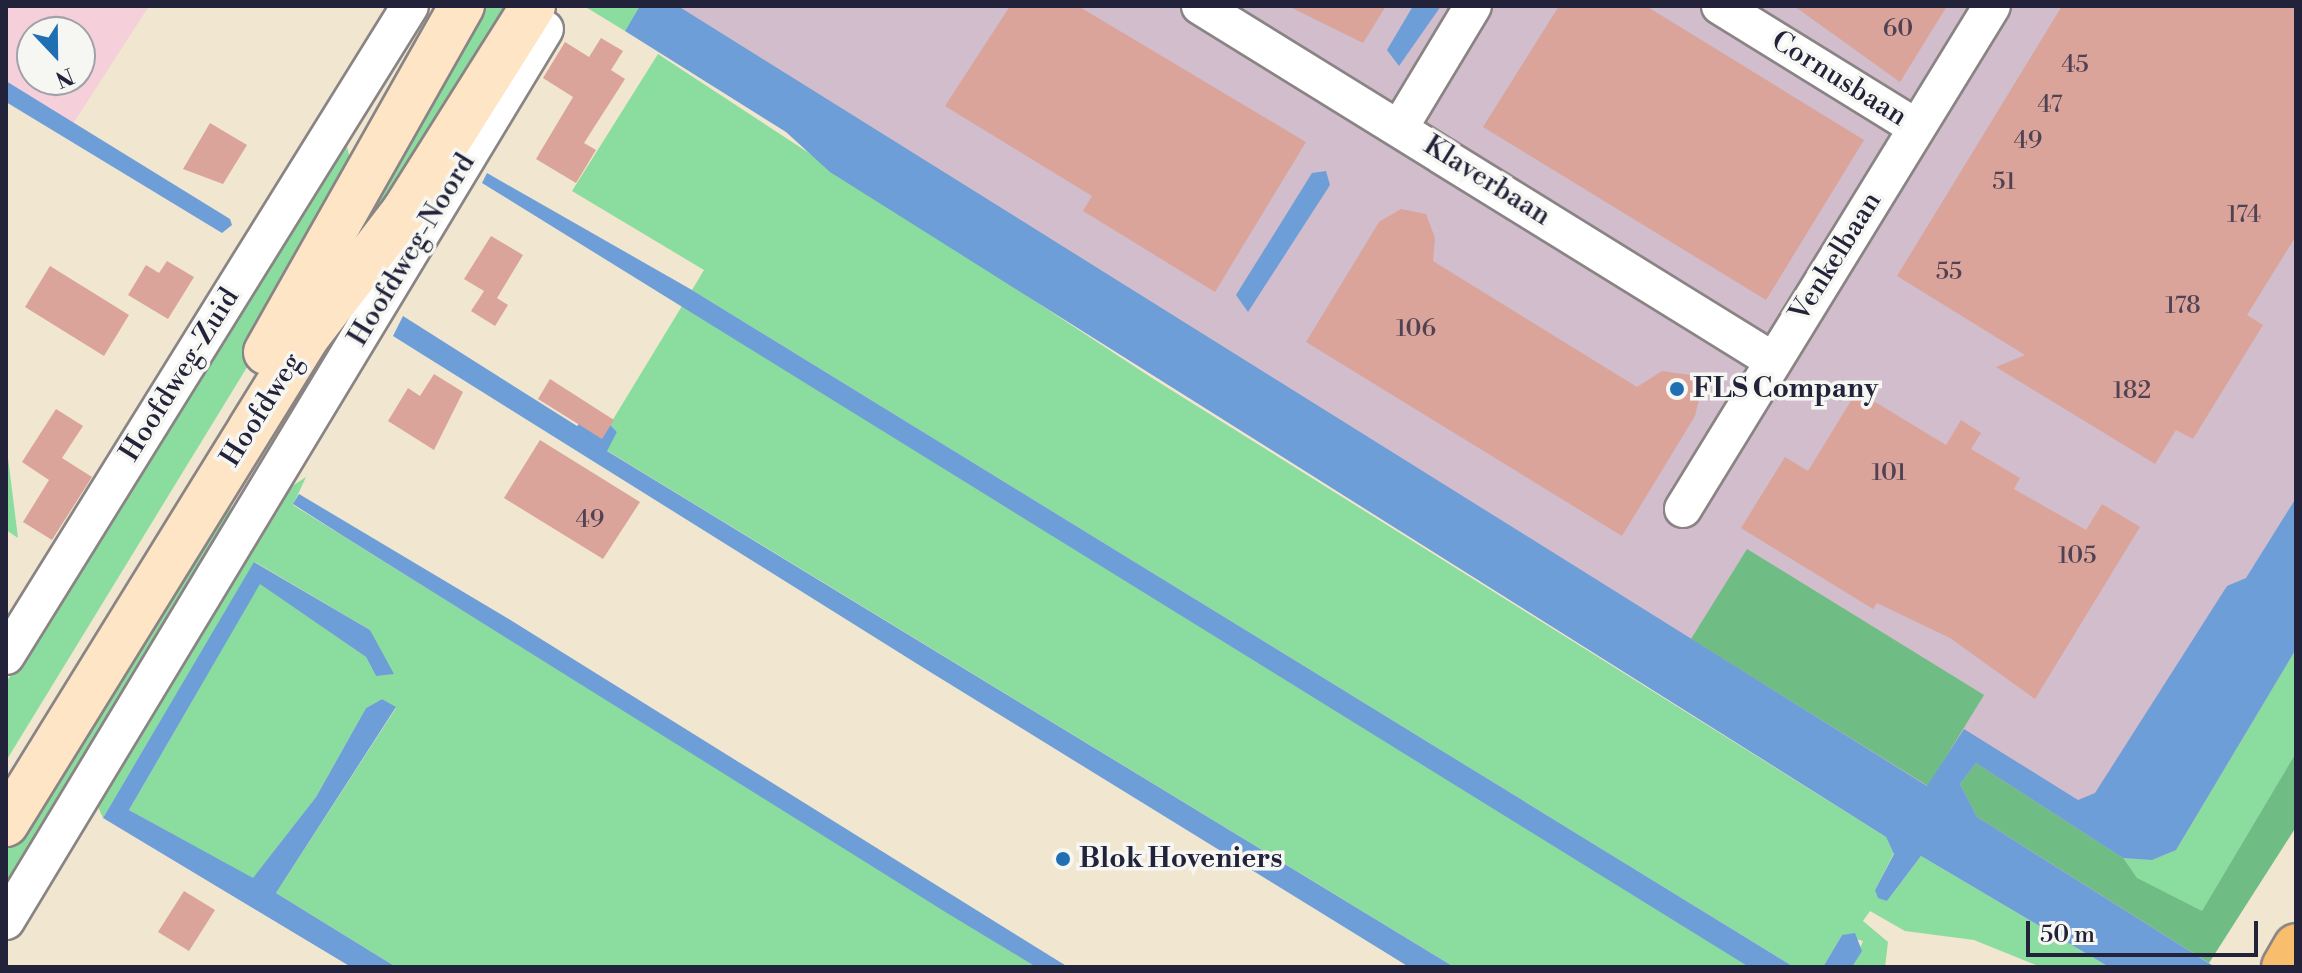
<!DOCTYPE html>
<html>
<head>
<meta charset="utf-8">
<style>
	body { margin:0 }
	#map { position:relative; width:2302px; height:973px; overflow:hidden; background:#f1e6cf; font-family:"Libre Bodoni",serif }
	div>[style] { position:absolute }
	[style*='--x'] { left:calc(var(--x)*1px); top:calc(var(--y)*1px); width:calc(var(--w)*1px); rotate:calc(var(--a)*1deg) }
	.built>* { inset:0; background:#f5cfda }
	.industrial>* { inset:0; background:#d1bdcb }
	.green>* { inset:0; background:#8add9e }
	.forest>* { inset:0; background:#6fbc85 }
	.water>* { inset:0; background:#6e9ed8 }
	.building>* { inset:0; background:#daa49b }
	.roads { filter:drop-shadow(2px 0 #8a8485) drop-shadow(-2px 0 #8a8485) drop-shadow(0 2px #8a8485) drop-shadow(0 -2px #8a8485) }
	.street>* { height:36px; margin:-18px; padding:0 18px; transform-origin:18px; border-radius:18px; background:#fff }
	.secondary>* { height:44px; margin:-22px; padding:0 22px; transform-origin:22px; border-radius:22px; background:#fde5c5 }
	.highway>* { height:44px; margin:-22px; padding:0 22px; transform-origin:22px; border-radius:22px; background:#f9be6d }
	.dots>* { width:22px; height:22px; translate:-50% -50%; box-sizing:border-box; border:4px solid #f6f6f2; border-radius:50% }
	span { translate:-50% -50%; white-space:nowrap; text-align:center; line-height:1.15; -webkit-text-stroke:7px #f6f6f2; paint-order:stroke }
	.number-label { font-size:24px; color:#504253 }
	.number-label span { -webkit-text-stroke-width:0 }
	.street-label { font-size:28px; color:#22223b }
	.poi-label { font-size:28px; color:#22223b; font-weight:700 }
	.left { translate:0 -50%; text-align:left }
	.frame { position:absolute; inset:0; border:8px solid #22223b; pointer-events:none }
	.north { position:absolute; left:16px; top:16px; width:80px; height:80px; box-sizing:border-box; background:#f6f6f2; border:2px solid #a1a1a9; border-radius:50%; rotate:158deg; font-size:22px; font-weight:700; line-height:32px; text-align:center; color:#22223b }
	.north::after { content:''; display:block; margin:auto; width:28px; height:36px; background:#1f6fb2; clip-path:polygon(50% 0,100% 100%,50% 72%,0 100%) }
	.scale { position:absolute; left:2026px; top:921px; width:232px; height:36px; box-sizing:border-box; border:4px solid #22223b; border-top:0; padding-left:10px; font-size:24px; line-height:28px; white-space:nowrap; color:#22223b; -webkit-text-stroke:6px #f6f6f2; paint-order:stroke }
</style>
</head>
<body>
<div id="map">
	<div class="built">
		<div style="clip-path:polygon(evenodd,6px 6px,149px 6px,69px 130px,6px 92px,6px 6px,32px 32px,80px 32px,80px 80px,32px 80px,32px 32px)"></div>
	</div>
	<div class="industrial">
		<div style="clip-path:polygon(601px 6px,2296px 6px,2296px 795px,2184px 967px)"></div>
	</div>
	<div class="green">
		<div style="clip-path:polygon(471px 6px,505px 6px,401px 177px,293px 326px)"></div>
		<div style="clip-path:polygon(584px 6px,640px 6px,625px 31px)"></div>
		<div style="clip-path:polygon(658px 54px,1152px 378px,1886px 837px,1894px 853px,1875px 890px,1887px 901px,1921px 856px,2109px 967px,2041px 967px,1974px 940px,1905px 931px,1870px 911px,1863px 921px,1888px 942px,1885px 967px,1852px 967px,1863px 941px,1842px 935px,1823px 967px,1794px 967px,692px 290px,704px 270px,572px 191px)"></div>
		<div style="clip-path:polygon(346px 143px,351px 162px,263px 341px,6px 761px,6px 683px,335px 147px)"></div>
		<div style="clip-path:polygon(682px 306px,1750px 967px,1454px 967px,606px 450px,617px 432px,609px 426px)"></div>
		<div style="clip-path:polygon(6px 442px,18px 538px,6px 530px)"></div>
		<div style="clip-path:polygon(306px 477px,293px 505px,1036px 967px,396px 967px,276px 893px,396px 708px,382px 699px,366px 708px,316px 797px,253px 879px,129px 810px,260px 583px,366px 657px,376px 676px,370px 630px,255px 562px,103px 818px,94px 798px,277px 496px)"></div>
		<div style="clip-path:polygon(233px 507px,239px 512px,6px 901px,6px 843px,206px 523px)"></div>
		<div style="clip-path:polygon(2296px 649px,2296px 753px,2202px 911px,2136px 878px,2123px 858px,2152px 860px,2176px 850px)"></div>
	</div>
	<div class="forest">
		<div style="clip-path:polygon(1747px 549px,1984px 695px,1928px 786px,1691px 639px)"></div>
		<div style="clip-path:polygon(2296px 753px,2296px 827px,2209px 963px,1977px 817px,1960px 784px,1976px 763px,2123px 858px,2137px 878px,2202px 911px)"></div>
	</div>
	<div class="water">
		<div style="clip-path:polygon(640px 6px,678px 6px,1927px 786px,1964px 729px,2078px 800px,2095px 793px,2227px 586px,2246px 578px,2296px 498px,2296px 649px,2176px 850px,2152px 860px,2123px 858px,1976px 763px,1960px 784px,1977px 817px,2215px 967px,2109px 967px,1921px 856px,1887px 901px,1878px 898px,1875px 890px,1894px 854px,1886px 837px,830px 172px,786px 132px,625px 31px)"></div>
		<div style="clip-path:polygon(1413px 6px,1441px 6px,1399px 66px,1387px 50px)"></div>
		<div style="clip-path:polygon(6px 81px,230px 219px,232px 225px,222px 233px,6px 102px)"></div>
		<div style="clip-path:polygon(1326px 171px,1330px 185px,1248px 312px,1236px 295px,1312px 173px)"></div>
		<div style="clip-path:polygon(487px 173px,692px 290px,1794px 967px,1749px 967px,482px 183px)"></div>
		<div style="clip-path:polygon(403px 316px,577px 426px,593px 408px,617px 432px,607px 451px,1454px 967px,1409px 967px,927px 670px,393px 336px)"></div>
		<div style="clip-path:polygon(299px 494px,512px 621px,1068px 967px,1036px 967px,947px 913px,340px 534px,293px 504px)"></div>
		<div style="clip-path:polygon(254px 562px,370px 630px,394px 674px,376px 676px,366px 657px,260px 584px,129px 810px,253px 878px,316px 797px,366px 708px,382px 699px,396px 707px,276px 893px,396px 967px,351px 967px,103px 818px)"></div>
		<div style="clip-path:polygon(1855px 933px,1862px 951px,1852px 967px,1823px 967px,1842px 935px)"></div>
	</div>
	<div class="building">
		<div style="clip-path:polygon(1010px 6px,1078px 6px,1306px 142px,1215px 292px,1083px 211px,1092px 196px,945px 106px)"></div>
		<div style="clip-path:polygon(1288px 6px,1386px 6px,1363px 43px)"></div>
		<div style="clip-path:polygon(1559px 6px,1646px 6px,1864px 140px,1766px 300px,1483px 127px)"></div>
		<div style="clip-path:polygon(1794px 6px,1947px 6px,1900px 82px)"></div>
		<div style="clip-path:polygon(2062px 6px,2296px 6px,2296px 236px,2247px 315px,2263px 325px,2193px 439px,2176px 430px,2155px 464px,1996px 367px,2025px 355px,1897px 276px)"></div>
		<div style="clip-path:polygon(601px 38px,623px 51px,611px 70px,625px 79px,584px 143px,596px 150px,576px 183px,536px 159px,573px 97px,543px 78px,565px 42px,589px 57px)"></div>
		<div style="clip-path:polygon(210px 123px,247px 145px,223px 184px,183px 169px)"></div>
		<div style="clip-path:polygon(1401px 209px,1426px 214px,1435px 238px,1433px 261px,1637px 387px,1662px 371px,1690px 375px,1699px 399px,1695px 416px,1622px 536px,1306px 342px,1379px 222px)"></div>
		<div style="clip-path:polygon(491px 236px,523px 255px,497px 298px,508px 305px,495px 326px,471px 311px,484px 291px,464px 279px)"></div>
		<div style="clip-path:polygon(167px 261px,194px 277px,168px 319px,128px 295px,146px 265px,159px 273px)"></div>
		<div style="clip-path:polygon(50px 266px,129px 315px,104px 356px,25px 307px)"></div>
		<div style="clip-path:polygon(434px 374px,463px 392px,434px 450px,388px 421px,408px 388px,420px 396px)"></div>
		<div style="clip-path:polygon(550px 379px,614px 420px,602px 439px,538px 399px)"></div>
		<div style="clip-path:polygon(1857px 391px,1946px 445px,1961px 420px,1981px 433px,1971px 449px,2020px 478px,2014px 489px,2086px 530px,2102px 504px,2140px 527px,2035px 699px,1950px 638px,1877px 603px,1873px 609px,1741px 528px,1785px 457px,1808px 471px)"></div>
		<div style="clip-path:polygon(56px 409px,83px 426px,62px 458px,92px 477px,52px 540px,23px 522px,49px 480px,22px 462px)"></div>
		<div style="clip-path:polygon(540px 440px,640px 502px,603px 559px,504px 498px)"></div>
		<div style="clip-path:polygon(184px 891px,215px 910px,189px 951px,158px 932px)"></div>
	</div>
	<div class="roads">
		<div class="street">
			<div style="--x:1200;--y:6;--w:673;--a:31.75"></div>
			<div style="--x:1720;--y:6;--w:230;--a:31.7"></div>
			<div style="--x:1400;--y:127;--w:141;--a:-58.9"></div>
			<div style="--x:1683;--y:509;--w:590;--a:-58.44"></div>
			<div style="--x:6;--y:656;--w:765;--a:-58.14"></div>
			<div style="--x:6;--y:921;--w:1042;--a:-58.86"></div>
		</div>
		<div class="secondary">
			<div style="--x:266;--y:352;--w:398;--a:-60.5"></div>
			<div style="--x:6;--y:824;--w:573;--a:-58.28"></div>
			<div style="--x:307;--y:337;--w:159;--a:-52.4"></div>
			<div style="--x:404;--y:211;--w:242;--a:-57.8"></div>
		</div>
		<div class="highway">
			<div style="--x:2284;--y:967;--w:24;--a:-60"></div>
		</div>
	</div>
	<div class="dots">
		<div style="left:1677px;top:389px;background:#1f6fb2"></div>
		<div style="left:1063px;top:859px;background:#1f6fb2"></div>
	</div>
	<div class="number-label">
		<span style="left:1898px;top:30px">60</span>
		<span style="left:2075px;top:66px">45</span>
		<span style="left:2050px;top:106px">47</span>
		<span style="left:2028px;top:142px">49</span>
		<span style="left:2004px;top:183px">51</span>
		<span style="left:2244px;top:216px">174</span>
		<span style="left:1949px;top:273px">55</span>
		<span style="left:2183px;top:307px">178</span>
		<span style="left:1416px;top:330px">106</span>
		<span style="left:2132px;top:392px">182</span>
		<span style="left:1889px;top:474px">101</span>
		<span style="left:590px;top:521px">49</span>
		<span style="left:2077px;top:557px">105</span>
	</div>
	<div class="street-label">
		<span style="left:1839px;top:79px;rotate:32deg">Cornusbaan</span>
		<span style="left:1487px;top:181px;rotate:32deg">Klaverbaan</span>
		<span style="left:412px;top:250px;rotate:-59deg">Hoofdweg-Noord</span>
		<span style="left:1836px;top:257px;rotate:-58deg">Venkelbaan</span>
		<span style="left:180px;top:375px;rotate:-58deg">Hoofdweg-Zuid</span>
		<span style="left:262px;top:410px;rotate:-58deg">Hoofdweg</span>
	</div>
	<div class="poi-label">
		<span class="left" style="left:1693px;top:389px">FLS Company</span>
		<span class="left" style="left:1079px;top:859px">Blok Hoveniers</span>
	</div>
	<div class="frame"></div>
	<div class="north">N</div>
	<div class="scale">50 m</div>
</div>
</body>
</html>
